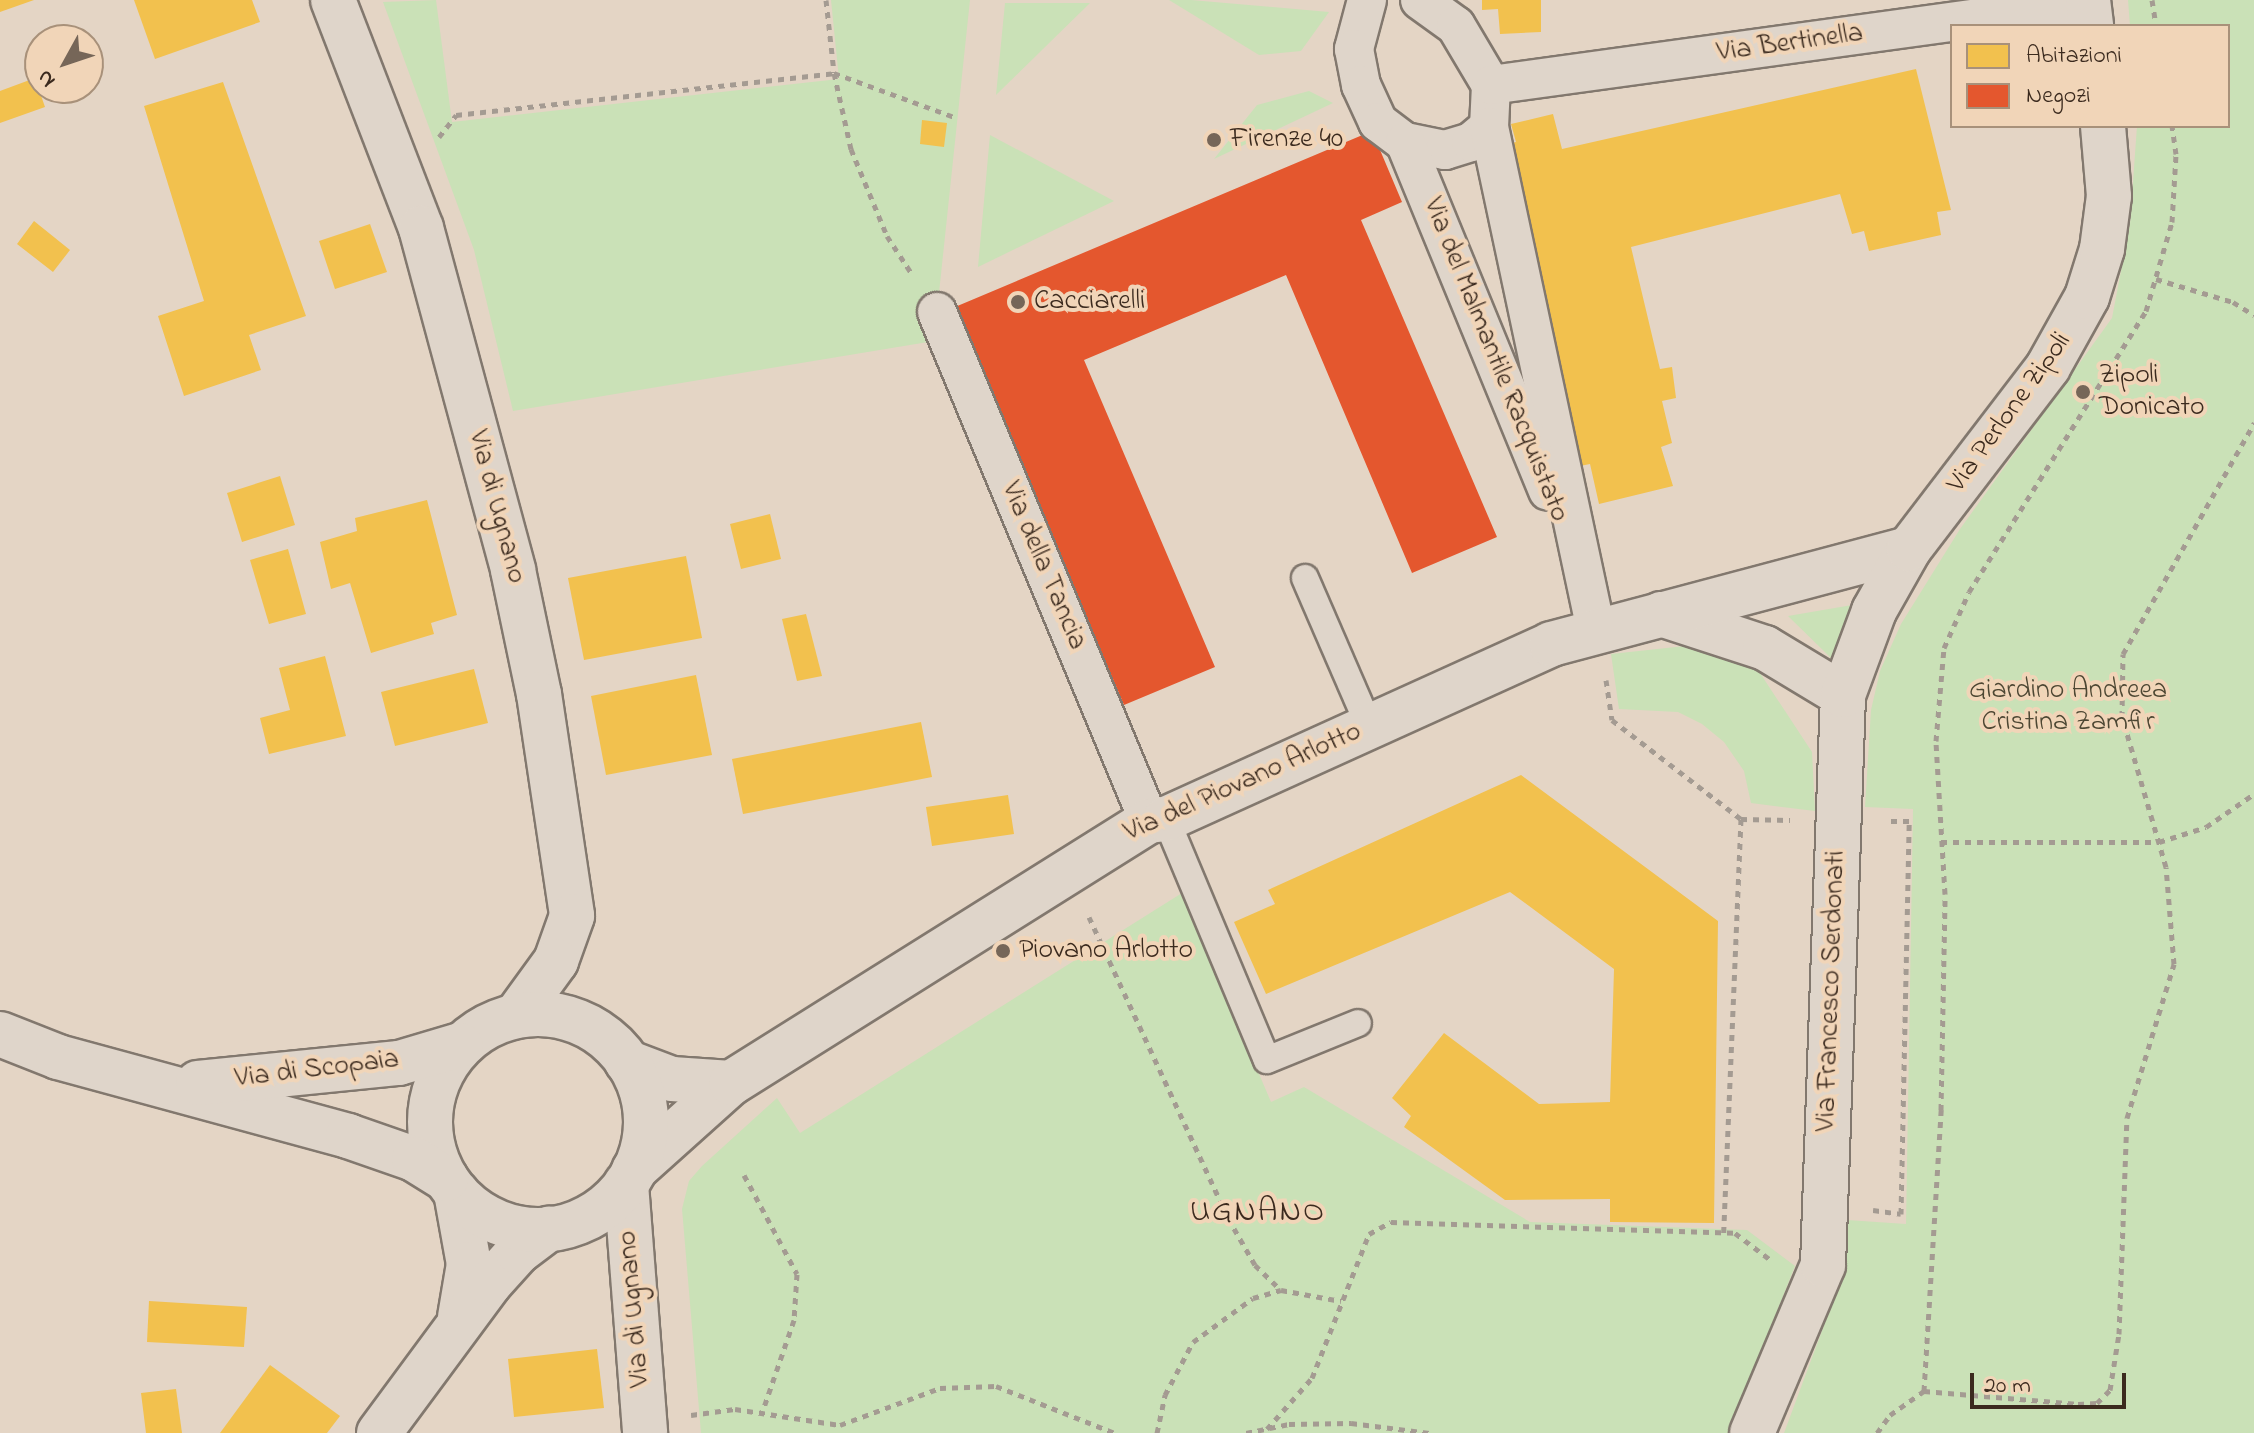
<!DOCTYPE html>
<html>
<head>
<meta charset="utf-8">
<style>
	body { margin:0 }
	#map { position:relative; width:2254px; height:1433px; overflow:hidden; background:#e4d5c5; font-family:"Indie Flower",sans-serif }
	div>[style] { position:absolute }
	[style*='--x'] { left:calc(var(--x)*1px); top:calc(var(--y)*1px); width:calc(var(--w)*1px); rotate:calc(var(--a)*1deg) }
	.green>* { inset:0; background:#cae1b7 }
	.homes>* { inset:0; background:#f2c14e }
	.shops>* { inset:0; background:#e4572e }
	.path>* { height:5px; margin-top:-2.5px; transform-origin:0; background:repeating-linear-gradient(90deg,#a49b92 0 6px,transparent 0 12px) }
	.roads { filter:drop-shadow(2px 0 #82786e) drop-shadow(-2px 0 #82786e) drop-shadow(0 2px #82786e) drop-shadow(0 -2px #82786e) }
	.service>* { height:26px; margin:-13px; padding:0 13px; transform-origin:13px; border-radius:13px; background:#dfd5ca }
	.pedestrian>* { height:38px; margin:-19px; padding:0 19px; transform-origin:19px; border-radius:19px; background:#dfd5ca }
	.minor>* { height:44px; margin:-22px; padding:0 22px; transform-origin:22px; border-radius:22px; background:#dfd5ca }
	.tertiary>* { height:44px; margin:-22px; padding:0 22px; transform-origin:22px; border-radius:22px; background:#dfd5ca }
	.tertiary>.ring { margin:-22px; padding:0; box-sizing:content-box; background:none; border:44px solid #dfd5ca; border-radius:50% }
	.dots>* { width:22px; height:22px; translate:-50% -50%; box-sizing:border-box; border:4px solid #f1d5b8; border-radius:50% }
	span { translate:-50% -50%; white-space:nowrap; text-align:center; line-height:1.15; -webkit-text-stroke:8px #f1d5b8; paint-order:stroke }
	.street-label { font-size:28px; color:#3b2a1e }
	.poi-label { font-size:28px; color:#3b2a1e }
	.left { translate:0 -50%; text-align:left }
	.park-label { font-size:28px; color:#4d4733 }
	.quarter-label { font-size:32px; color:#3b2a1e; letter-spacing:2px }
	.legend { position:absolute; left:1950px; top:24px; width:280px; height:104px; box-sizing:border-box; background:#f1d5b8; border:2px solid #a8917a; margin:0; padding:10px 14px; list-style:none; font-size:24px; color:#3b2a1e }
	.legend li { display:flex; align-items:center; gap:16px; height:40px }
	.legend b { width:40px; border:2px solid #a8917a }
	.north { position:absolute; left:24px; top:24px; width:80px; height:80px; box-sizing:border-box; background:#f1d5b8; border:2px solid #a8917a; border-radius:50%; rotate:230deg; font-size:22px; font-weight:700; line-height:32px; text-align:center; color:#3b2a1e }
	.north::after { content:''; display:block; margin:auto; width:28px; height:36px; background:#766658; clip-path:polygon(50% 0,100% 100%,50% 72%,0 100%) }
	.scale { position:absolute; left:1970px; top:1373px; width:156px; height:36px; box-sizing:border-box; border:4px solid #3b2a1e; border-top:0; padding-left:10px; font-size:24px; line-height:28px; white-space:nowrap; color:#3b2a1e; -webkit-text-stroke:6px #f1d5b8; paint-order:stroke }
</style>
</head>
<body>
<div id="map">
	<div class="green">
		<div style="clip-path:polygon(436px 0,452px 122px,839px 79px,831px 0,970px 0,937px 312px,928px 342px,513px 411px,474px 250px,383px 2px)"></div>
		<div style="clip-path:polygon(1169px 0,1191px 0,1329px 12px,1301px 51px,1259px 55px)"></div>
		<div style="clip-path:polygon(2128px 0,2254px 0,2254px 1433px,1784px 1433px,1842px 1277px,1847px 1220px,1906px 1224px,1913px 809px,1865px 807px,1871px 710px,1880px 671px,1901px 624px,1960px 529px,2112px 318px,2130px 224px,2137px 126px,2228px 126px,2228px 26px,2130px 26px)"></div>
		<div style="clip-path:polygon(1005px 3px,1090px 3px,996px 95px)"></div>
		<div style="clip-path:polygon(1309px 91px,1333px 103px,1214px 159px,1257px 105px)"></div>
		<div style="clip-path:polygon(990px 135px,1114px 201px,978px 267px)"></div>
		<div style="clip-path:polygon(1858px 604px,1832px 659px,1788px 616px)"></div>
		<div style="clip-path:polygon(1685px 646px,1723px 652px,1760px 673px,1812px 752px,1815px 811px,1751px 803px,1744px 771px,1724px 742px,1702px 724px,1678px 712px,1619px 709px,1611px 654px)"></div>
		<div style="clip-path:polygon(1182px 893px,1271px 1102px,1304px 1087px,1530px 1222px,1747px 1230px,1795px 1266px,1729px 1433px,701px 1433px,682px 1209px,689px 1181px,702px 1166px,777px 1098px,800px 1133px)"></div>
	</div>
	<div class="homes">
		<div style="clip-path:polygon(0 0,34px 0,0 12px)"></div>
		<div style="clip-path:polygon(134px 0,252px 0,260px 22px,155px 59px)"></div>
		<div style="clip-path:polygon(1482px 0,1541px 0,1541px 32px,1500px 34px,1498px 9px,1482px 10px)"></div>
		<div style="clip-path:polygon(1916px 69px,1951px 210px,1937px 212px,1941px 235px,1869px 251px,1864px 231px,1852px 234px,1840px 194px,1631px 247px,1660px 369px,1672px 367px,1676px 398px,1662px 401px,1672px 443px,1661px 447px,1673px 486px,1599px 504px,1590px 464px,1575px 467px,1504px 145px,1516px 142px,1511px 124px,1553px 114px,1562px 149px)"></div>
		<div style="clip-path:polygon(35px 78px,45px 107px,0 123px,0 91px)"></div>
		<div style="clip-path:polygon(223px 82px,306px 316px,249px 335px,261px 370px,184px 396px,158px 316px,204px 301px,144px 106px)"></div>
		<div style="clip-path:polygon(922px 120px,947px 123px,944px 147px,920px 144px)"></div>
		<div style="clip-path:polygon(34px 221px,70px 250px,53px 272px,17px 244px)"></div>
		<div style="clip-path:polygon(370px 224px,387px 272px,335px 289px,319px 241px)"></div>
		<div style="clip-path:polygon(280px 476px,295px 525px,242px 542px,227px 493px)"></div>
		<div style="clip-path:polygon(427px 500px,457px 615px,431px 623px,434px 634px,371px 653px,350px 583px,331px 589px,320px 542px,357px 531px,355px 518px)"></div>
		<div style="clip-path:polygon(770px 514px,781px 559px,741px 569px,730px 524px)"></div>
		<div style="clip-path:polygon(288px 549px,306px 614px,269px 624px,250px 560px)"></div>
		<div style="clip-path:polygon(686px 556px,702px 638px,584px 660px,568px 578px)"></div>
		<div style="clip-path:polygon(806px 614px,822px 676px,797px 681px,782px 619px)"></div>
		<div style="clip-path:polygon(325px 656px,346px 736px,269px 754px,260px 718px,290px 710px,279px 668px)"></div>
		<div style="clip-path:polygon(474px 669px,488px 723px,395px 746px,381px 692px)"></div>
		<div style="clip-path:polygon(696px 675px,712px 755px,606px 775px,591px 696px)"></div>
		<div style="clip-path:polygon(921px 722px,932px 777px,743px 814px,732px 759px)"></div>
		<div style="clip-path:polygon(1521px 775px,1718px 921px,1714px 1223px,1610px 1222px,1610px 1199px,1505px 1200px,1404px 1127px,1411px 1116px,1392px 1098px,1444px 1033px,1539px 1104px,1610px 1102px,1614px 969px,1510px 892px,1266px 994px,1234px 922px,1275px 904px,1268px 890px)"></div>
		<div style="clip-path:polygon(1008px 795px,1014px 834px,932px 846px,926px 807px)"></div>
		<div style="clip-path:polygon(149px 1301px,247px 1307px,244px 1347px,147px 1342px)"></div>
		<div style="clip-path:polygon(597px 1349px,604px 1408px,514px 1417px,508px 1359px)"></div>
		<div style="clip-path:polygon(270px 1365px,340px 1416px,327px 1433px,220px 1433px)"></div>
		<div style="clip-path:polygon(176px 1389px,182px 1433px,146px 1433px,141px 1393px)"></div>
	</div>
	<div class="shops">
		<div style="clip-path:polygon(1372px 131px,1402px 202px,1361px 220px,1497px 537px,1412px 573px,1286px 275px,1084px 360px,1215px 667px,1124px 705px,955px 307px)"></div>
	</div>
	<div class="path">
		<div style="--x:826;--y:0;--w:73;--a:83.7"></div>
		<div style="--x:834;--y:73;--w:78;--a:77.4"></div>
		<div style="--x:851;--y:149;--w:94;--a:67.5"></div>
		<div style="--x:887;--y:236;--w:45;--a:56.7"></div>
		<div style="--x:2152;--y:0;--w:26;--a:81"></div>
		<div style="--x:439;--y:137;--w:28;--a:-52"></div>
		<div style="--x:456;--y:115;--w:380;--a:-6.3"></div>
		<div style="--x:834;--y:73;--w:131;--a:20.1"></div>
		<div style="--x:2156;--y:279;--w:80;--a:16.6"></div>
		<div style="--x:2233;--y:302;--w:25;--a:32"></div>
		<div style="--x:1606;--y:680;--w:40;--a:81.5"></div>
		<div style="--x:1612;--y:720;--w:163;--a:37.5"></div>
		<div style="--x:1741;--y:819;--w:414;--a:92.4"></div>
		<div style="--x:1741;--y:819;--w:49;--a:1.2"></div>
		<div style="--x:1941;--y:842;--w:218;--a:0"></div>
		<div style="--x:2159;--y:842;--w:49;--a:-17.7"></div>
		<div style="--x:2206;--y:827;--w:58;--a:-34.5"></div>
		<div style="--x:1089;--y:917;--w:332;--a:65.2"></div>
		<div style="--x:1228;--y:1218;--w:54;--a:60.1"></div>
		<div style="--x:1255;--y:1265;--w:36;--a:44"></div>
		<div style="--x:1281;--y:1290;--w:61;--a:10.4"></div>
		<div style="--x:744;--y:1175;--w:112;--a:61.8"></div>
		<div style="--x:797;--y:1274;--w:46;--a:93.7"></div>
		<div style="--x:794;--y:1320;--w:98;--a:109"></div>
		<div style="--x:1873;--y:1210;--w:28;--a:8"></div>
		<div style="--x:1901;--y:1214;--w:393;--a:-88.8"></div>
		<div style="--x:1909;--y:821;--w:21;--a:180"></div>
		<div style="--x:1924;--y:1391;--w:282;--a:-86.5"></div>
		<div style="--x:1941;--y:1110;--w:216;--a:-88.9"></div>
		<div style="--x:1945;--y:894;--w:153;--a:-93.4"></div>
		<div style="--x:1936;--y:741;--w:93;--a:-85.1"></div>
		<div style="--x:1944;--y:648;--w:61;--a:-65.9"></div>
		<div style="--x:1969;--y:592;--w:332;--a:-57.8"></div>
		<div style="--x:2146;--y:311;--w:93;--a:-73.7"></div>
		<div style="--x:2172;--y:222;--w:68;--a:-86.6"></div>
		<div style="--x:2176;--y:154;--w:28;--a:-98"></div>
		<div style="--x:691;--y:1415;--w:44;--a:-7.8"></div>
		<div style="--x:735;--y:1409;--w:106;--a:8.7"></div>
		<div style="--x:840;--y:1425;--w:107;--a:-20.3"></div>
		<div style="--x:940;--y:1388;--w:56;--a:-2"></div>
		<div style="--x:996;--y:1386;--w:128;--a:21.6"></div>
		<div style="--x:1267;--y:1429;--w:68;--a:-48.6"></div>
		<div style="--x:1312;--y:1378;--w:155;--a:-68.4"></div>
		<div style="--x:1369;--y:1234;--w:25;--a:-29"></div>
		<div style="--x:1391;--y:1222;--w:344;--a:1.8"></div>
		<div style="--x:1735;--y:1233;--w:46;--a:37.1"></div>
		<div style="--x:1157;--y:1433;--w:39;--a:-78"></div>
		<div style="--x:1165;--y:1395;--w:60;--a:-62.2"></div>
		<div style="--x:1193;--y:1342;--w:74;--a:-36.3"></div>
		<div style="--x:1253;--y:1298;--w:29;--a:-16"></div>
		<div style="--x:1246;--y:1433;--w:44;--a:-11.8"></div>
		<div style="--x:1289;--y:1424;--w:62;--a:-0.9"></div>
		<div style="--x:1351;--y:1423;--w:79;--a:7.3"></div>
		<div style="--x:1877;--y:1433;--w:22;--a:-54"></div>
		<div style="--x:1890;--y:1415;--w:42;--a:-35.2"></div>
		<div style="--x:1924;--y:1391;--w:155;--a:4.8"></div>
		<div style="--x:2078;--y:1404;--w:19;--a:-3"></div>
		<div style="--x:2097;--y:1403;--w:18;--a:-45"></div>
		<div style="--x:2110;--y:1390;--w:57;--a:-80.9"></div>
		<div style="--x:2119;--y:1334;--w:216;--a:-87.9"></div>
		<div style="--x:2127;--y:1118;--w:161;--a:-73"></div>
		<div style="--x:2174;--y:964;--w:97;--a:-94.7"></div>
		<div style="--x:2166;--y:867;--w:156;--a:-106.3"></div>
		<div style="--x:2122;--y:717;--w:63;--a:-89.1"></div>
		<div style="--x:2123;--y:654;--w:266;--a:-60.4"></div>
	</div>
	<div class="roads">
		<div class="service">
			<div style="--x:1305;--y:578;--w:161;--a:66.6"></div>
			<div style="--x:1166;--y:819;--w:261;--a:67.3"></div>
			<div style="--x:1267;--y:1060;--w:98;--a:-22.1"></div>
		</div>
		<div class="pedestrian">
			<div style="--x:1367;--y:0;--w:51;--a:104.9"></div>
			<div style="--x:1354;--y:49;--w:37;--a:79"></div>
			<div style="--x:1361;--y:85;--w:41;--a:65.3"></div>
			<div style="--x:1378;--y:122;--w:34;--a:37"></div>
			<div style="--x:1405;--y:142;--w:41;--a:11.3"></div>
			<div style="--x:1445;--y:150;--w:27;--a:-17"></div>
			<div style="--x:1471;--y:142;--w:23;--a:-40"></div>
			<div style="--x:1420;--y:0;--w:44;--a:35.8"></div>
			<div style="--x:1456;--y:26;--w:69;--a:59.3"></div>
			<div style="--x:1491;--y:85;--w:42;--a:92.7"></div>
			<div style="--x:1489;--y:127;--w:514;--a:77.99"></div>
			<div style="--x:1491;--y:85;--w:604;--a:-7.81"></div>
			<div style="--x:1405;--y:142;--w:377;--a:67.7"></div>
			<div style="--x:937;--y:312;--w:551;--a:67.39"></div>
		</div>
		<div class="minor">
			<div style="--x:333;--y:0;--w:244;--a:68.9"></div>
			<div style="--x:421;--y:228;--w:354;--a:74.9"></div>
			<div style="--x:513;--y:570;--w:127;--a:78.2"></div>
			<div style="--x:539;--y:694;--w:224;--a:81.5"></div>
			<div style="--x:572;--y:916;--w:48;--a:109.6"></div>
			<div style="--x:556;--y:961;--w:68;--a:126"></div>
			<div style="--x:2088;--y:0;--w:26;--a:83"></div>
			<div style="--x:1661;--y:614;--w:109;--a:18.1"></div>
			<div style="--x:1765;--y:648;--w:91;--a:31.1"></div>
			<div style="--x:627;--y:1062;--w:48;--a:20.7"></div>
			<div style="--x:672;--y:1079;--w:59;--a:3.9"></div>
			<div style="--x:634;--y:1170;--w:130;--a:-41.9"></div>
			<div style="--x:731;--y:1083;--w:493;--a:-32.1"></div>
			<div style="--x:1149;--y:821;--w:17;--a:-7"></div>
			<div style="--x:1166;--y:819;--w:423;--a:-24.4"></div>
			<div style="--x:1551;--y:644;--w:370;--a:-14.9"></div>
			<div style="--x:626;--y:1184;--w:250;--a:85.6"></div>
			<div style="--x:456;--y:1192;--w:73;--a:79.8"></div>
			<div style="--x:469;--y:1264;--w:54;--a:99.6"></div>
			<div style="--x:379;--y:1433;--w:187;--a:-53.5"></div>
			<div style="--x:490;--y:1283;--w:42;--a:-47.9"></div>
			<div style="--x:518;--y:1252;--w:39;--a:-37"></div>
			<div style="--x:1752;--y:1433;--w:182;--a:-67.1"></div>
			<div style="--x:1823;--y:1265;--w:570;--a:-87.99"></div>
			<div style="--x:1843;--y:695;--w:90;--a:-69.7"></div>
			<div style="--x:1874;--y:611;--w:71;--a:-60.6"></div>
			<div style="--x:1909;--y:549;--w:229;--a:-52.6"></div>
			<div style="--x:2048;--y:367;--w:80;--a:-60.9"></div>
			<div style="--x:2087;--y:297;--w:50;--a:-72.6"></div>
			<div style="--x:2102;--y:249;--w:53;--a:-82.5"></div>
			<div style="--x:2109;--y:196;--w:70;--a:-94.9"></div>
		</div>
		<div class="tertiary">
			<div class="ring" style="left:430px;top:1014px;width:172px;height:172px"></div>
			<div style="--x:0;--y:1034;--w:62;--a:21.6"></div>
			<div style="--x:58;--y:1057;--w:301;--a:15.2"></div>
			<div style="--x:348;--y:1136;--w:70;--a:19.2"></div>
			<div style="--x:414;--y:1159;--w:38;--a:32"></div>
			<div style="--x:198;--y:1083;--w:202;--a:-5.7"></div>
			<div style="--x:399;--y:1063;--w:64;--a:-16.4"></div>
		</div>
	</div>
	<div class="dots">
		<div style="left:1214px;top:140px;background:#766658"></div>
		<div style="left:1018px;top:302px;background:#766658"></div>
		<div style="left:2083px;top:392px;background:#766658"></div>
		<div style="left:1003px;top:951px;background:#766658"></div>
	</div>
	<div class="street-label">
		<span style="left:1790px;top:44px;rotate:-8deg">Via Bertinella</span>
		<span style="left:1495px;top:360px;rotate:68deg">Via del Malmantile Racquistato</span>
		<span style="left:2010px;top:413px;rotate:-54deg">Via Perlone Zipoli</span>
		<span style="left:496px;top:507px;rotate:75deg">Via di Ugnano</span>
		<span style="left:1043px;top:566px;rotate:67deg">Via della Tancia</span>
		<span style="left:1243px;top:783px;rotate:-24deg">Via del Piovano Arlotto</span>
		<span style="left:1832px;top:991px;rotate:-88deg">Via Francesco Serdonati</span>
		<span style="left:317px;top:1070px;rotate:-7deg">Via di Scopaia</span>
		<span style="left:635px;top:1309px;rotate:-95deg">Via di Ugnano</span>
	</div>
	<div class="poi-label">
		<span class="left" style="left:1230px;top:140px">Firenze 40</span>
		<span class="left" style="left:1034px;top:302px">Cacciarelli</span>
		<span class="left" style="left:2099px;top:392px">Zipoli<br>Donicato</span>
		<span class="left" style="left:1019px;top:951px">Piovano Arlotto</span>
	</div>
	<div class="park-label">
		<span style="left:2068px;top:707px">Giardino Andreea<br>Cristina Zamfir</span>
	</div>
	<div class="quarter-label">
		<span style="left:1258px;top:1213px">UGNANO</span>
	</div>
	<ul class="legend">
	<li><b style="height:22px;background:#f2c14e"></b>Abitazioni</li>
	<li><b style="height:22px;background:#e4572e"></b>Negozi</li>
	</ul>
	<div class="north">N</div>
	<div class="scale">20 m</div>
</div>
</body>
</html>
